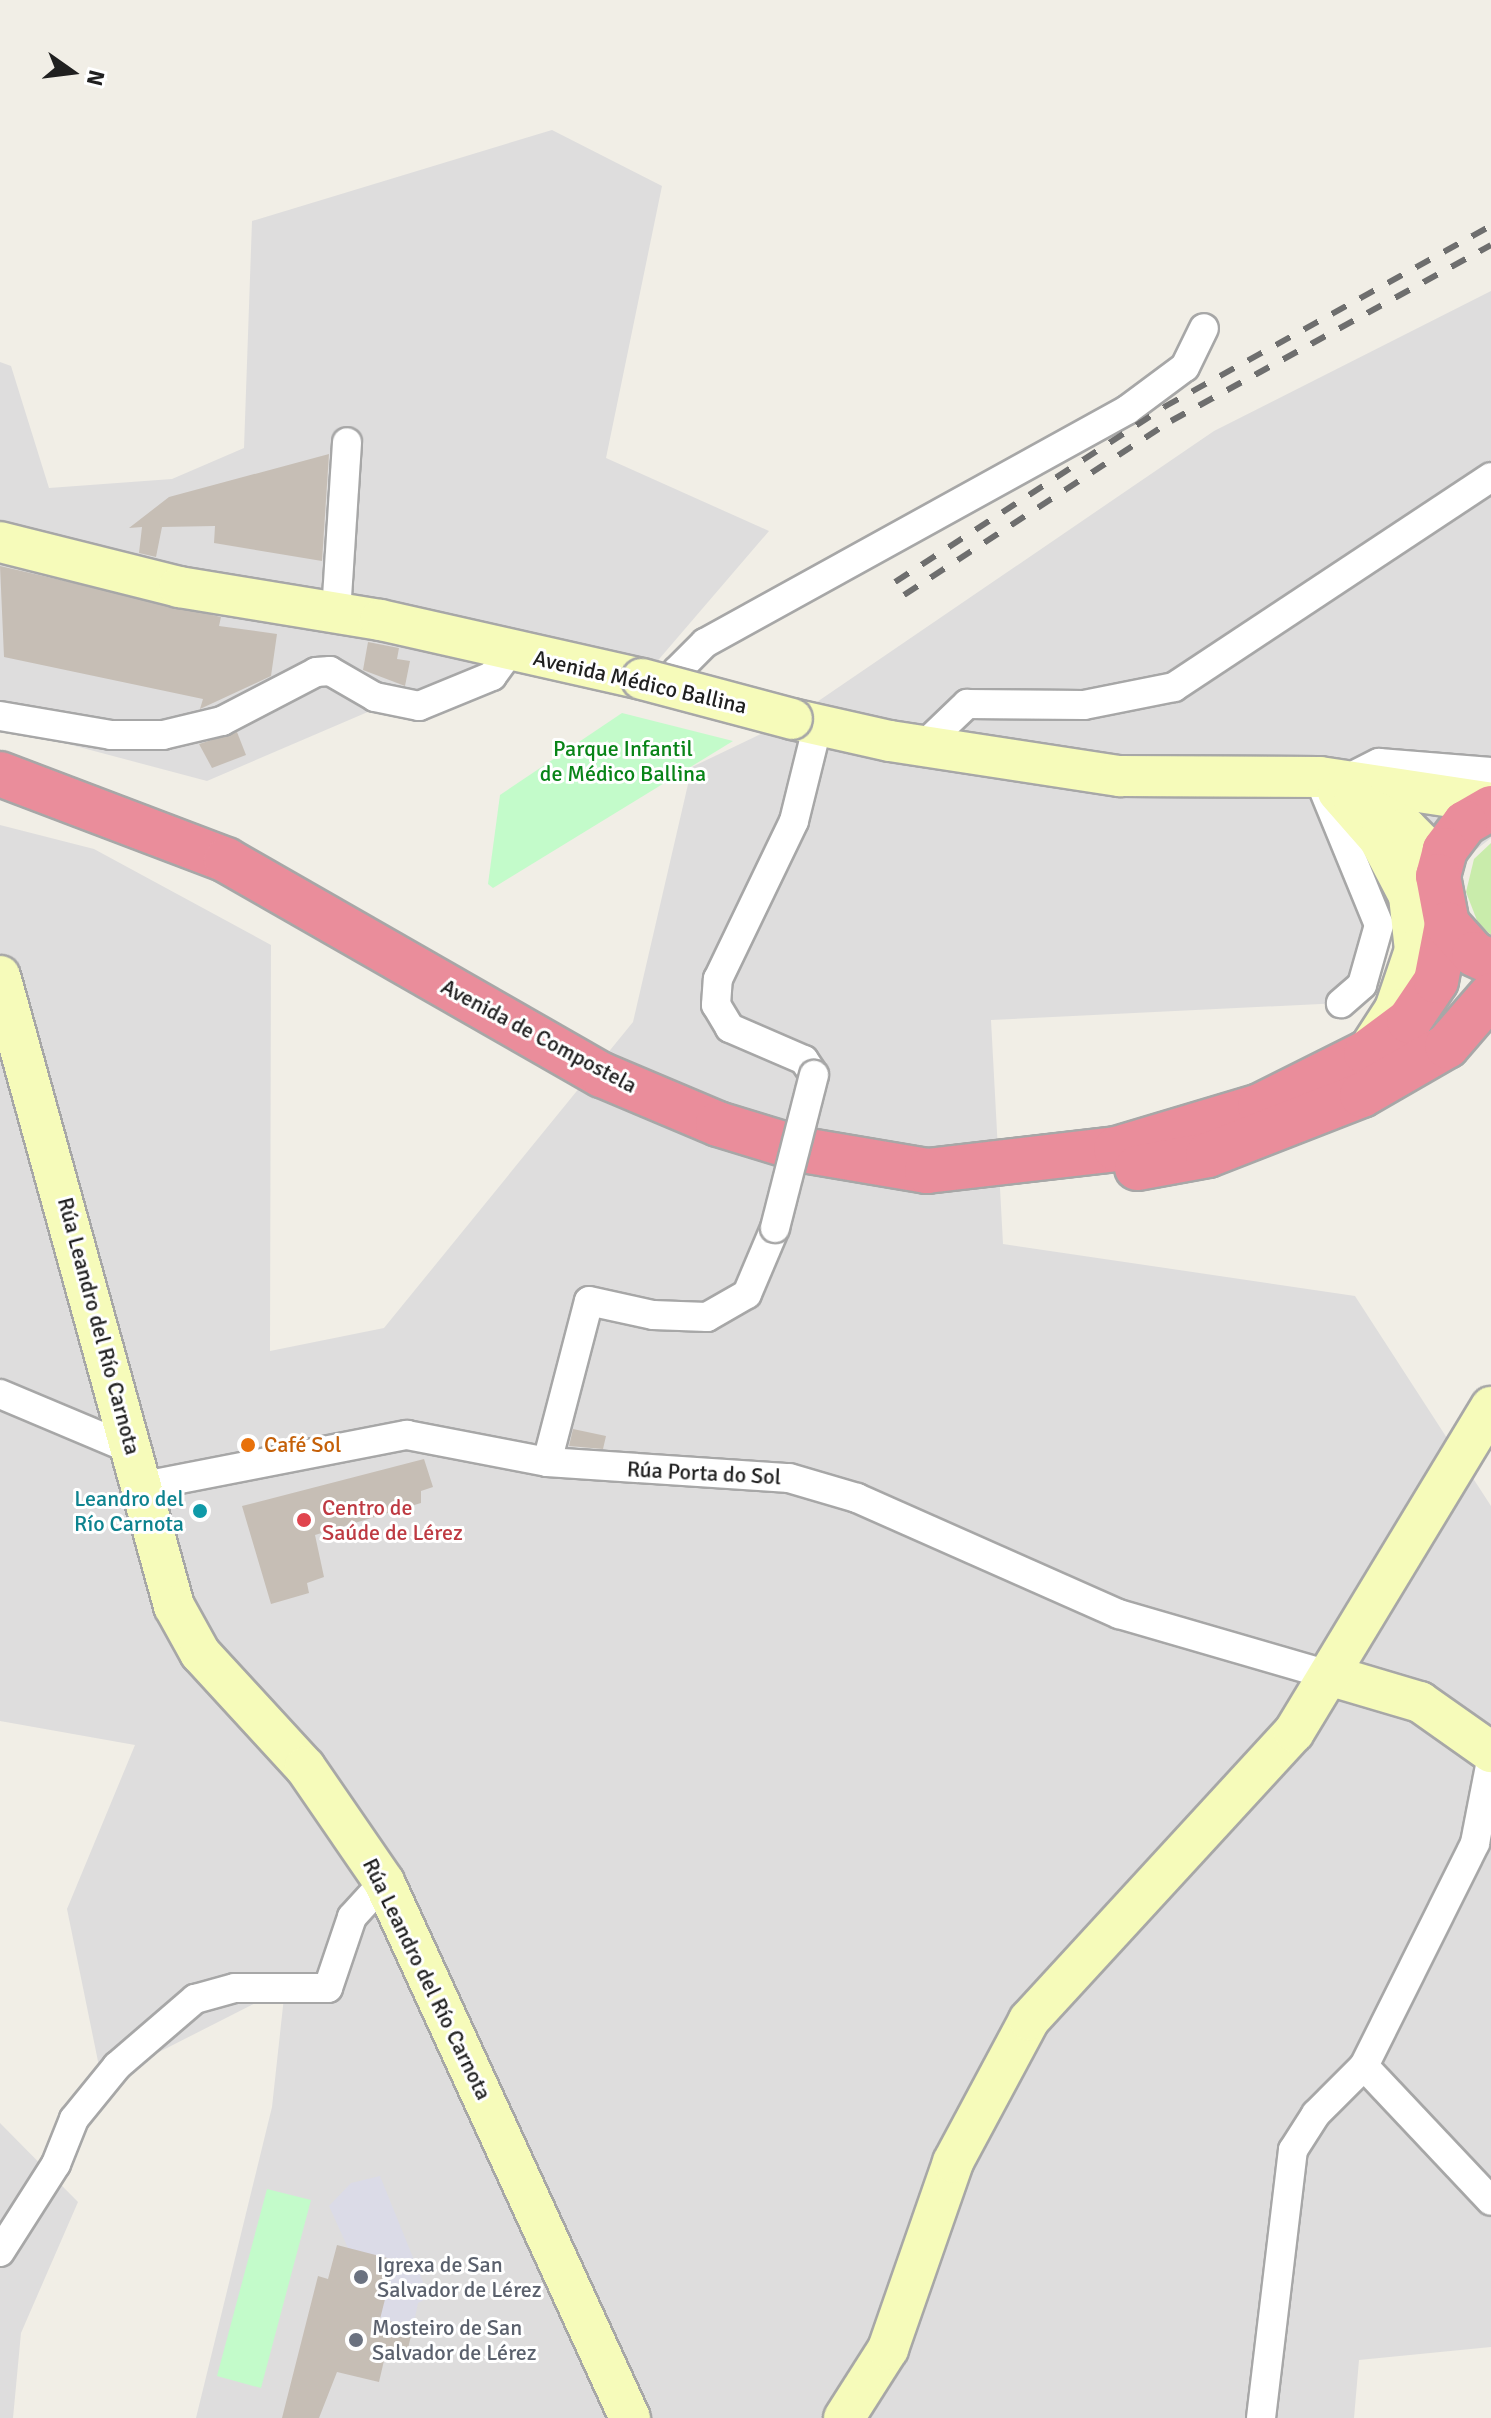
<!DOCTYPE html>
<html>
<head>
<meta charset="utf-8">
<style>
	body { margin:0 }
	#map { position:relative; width:1491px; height:2418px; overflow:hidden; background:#f1eee6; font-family:Signika,sans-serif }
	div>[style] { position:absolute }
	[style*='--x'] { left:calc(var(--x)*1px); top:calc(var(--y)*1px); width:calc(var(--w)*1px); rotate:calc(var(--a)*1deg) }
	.residential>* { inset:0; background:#dedddd }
	.grass>* { inset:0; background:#c9ecab }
	.park>* { inset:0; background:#c3fbca }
	.plaza>* { inset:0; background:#dbdbe7 }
	.building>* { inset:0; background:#c6beb5 }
	.roads { filter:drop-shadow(2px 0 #a7a7a7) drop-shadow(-2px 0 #a7a7a7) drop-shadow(0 2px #a7a7a7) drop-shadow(0 -2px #a7a7a7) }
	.street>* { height:28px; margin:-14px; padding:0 14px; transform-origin:14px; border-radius:14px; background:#fff }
	.secondary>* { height:40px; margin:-20px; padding:0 20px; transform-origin:20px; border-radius:20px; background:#f6fbba }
	.highway>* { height:44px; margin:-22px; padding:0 22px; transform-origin:22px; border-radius:22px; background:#ea8d9b }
	.rail>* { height:6px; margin-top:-3px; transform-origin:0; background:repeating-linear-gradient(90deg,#6e6e6e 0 16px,transparent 0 32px) }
	.bridges { filter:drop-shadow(2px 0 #a7a7a7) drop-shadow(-2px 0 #a7a7a7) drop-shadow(0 2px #a7a7a7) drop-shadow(0 -2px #a7a7a7) }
	.street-bridge>* { height:28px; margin:-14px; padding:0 14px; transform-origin:14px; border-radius:14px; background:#fff }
	.secondary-bridge>* { height:40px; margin:-20px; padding:0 20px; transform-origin:20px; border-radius:20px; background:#f6fbba }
	.dots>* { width:22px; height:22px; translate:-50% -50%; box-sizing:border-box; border:4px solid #fff; border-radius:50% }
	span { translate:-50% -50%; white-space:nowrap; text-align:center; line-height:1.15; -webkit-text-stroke:6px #fff; paint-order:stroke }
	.street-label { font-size:22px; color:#202020 }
	.park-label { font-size:22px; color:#088417 }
	.food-label { font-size:22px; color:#c56008 }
	.left { translate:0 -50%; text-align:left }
	.culture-label { font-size:22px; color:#0d838f }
	.right { translate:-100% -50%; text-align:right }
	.health-label { font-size:22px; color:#be3a42 }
	.worship-label { font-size:22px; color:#5b616d }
	.north { position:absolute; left:32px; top:32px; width:80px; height:80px; -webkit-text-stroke:6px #fff; paint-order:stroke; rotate:104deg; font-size:22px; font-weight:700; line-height:32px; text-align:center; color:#202020 }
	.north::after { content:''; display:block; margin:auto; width:28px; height:36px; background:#202020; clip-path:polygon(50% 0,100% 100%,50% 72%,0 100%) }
</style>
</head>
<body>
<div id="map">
	<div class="residential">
		<div style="clip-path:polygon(552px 130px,662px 186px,606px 458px,769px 531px,642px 679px,510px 651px,207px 781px,0 726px,0 362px,11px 366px,49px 488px,172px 479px,244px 448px,252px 221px)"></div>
		<div style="clip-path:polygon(1491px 291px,1491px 838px,1379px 925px,1341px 1003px,991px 1020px,1003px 1244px,1355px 1296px,1491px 1506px,1491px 2347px,1359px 2360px,1354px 2418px,196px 2418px,272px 2107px,285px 1988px,102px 2081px,67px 1909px,135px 1745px,0 1721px,0 825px,94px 849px,271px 945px,270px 1351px,384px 1328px,633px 1022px,692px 767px,792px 719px,1214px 431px)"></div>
		<div style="clip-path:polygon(0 2123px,78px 2202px,21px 2333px,13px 2418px,0 2418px)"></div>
	</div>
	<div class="grass">
		<div style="clip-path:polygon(1491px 843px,1491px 935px,1478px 923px,1466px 892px,1474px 859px)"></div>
	</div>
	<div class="park">
		<div style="clip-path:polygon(622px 713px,733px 741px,493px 888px,488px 884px,500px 795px)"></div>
		<div style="clip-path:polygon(267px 2189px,311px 2200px,261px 2388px,217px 2376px)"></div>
	</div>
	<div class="plaza">
		<div style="clip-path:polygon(380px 2176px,429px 2297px,418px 2303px,413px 2327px,380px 2319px,329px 2206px,351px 2183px)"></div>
	</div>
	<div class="building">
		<div style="clip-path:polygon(329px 454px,322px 561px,214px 543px,215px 526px,162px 527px,156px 557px,139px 553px,142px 527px,129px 528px,169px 497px)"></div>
		<div style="clip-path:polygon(0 566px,221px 617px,219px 626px,277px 634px,271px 676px,200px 709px,203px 699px,4px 657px)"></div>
		<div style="clip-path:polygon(368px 642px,399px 648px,397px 659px,410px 661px,405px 686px,363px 670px)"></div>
		<div style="clip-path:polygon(237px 732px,246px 755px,212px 768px,199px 744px)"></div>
		<div style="clip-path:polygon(573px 1429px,606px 1436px,603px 1449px,569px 1446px)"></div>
		<div style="clip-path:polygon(424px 1459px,433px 1487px,421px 1491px,421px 1503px,315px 1535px,324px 1577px,307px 1583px,309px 1593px,271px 1604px,242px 1506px)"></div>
		<div style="clip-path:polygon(337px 2245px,395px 2260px,380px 2319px,413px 2327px,406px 2357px,386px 2352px,379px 2382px,337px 2372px,319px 2418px,282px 2418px,318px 2276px,328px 2279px)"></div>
	</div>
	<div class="roads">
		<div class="street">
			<div style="--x:336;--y:613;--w:171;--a:-86.3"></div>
			<div style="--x:672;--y:687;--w:17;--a:-73"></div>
			<div style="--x:677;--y:671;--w:40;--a:-45"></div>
			<div style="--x:705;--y:643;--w:482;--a:-28.9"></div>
			<div style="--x:1127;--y:410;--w:72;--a:-36.6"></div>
			<div style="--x:1185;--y:367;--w:43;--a:-64"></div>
			<div style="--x:0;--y:716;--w:113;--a:9.7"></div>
			<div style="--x:111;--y:735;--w:52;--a:0"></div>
			<div style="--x:163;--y:735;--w:61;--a:-13.3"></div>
			<div style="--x:222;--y:721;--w:106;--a:-27.5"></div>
			<div style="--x:316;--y:672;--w:14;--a:-4"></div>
			<div style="--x:330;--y:671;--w:52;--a:30"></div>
			<div style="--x:375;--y:697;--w:45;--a:11.6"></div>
			<div style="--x:419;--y:706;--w:79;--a:-22.3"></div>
			<div style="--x:492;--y:676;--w:31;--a:-54"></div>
			<div style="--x:923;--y:746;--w:61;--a:-43.7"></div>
			<div style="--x:967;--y:704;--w:117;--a:0.5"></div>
			<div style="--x:1084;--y:705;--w:92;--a:-11.3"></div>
			<div style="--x:1174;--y:687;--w:380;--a:-33.5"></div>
			<div style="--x:1345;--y:780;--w:38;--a:-27"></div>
			<div style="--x:1379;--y:763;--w:112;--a:4.6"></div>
			<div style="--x:1322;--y:786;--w:150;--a:67.7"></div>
			<div style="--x:1379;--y:925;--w:62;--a:105.8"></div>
			<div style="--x:1362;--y:985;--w:28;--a:139"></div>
			<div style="--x:814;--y:1075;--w:18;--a:-124"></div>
			<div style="--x:804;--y:1060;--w:81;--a:-156.6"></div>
			<div style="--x:730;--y:1028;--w:27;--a:-121"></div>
			<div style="--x:716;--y:1005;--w:26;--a:-86"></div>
			<div style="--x:718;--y:979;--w:175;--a:-64.3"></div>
			<div style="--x:794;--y:821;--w:100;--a:-76.1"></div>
			<div style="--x:0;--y:1394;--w:144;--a:22.8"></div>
			<div style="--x:547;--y:1462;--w:166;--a:-75.4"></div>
			<div style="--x:589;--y:1301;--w:66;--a:12.3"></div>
			<div style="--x:653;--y:1315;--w:54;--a:2.1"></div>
			<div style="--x:707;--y:1317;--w:46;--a:-29.9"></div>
			<div style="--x:747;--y:1294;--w:72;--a:-67"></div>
			<div style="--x:144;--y:1486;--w:268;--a:-11"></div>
			<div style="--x:407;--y:1435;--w:143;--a:10.9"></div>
			<div style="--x:547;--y:1462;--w:243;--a:3.8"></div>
			<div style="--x:789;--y:1478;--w:71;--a:16.4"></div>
			<div style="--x:857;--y:1498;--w:287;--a:23.9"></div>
			<div style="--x:1119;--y:1614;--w:222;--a:16.2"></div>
			<div style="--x:1364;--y:2066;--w:185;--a:46.7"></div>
			<div style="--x:0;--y:2252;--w:104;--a:-57.5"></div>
			<div style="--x:56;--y:2164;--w:48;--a:-68.2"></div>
			<div style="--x:74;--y:2119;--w:68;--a:-50.9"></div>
			<div style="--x:117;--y:2066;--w:103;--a:-40.7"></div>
			<div style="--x:195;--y:1999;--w:41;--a:-15.4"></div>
			<div style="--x:235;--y:1988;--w:93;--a:0"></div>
			<div style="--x:328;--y:1988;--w:75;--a:-71.3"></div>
			<div style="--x:352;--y:1917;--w:47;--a:-47.6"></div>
			<div style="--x:1261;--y:2418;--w:270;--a:-83.2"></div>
			<div style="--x:1293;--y:2150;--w:43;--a:-57.4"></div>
			<div style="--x:1316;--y:2114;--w:68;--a:-45"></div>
			<div style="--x:1364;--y:2066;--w:249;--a:-63.5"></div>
			<div style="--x:1475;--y:1843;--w:84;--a:-79"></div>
		</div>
		<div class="secondary">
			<div style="--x:0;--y:542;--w:185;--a:14.1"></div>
			<div style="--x:179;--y:587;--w:204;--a:9.3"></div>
			<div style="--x:380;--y:620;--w:269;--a:12.7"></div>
			<div style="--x:792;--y:719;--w:100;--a:12.7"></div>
			<div style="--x:890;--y:741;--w:233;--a:8.7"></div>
			<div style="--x:1120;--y:776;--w:200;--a:0.3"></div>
			<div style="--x:1320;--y:777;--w:173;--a:8.6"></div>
			<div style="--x:1338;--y:792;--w:62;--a:48.9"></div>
			<div style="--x:1379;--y:839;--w:64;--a:62.2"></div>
			<div style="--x:1409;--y:896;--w:54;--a:83.7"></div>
			<div style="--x:1415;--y:950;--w:62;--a:108.7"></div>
			<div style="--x:1395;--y:1009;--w:40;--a:122.9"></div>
			<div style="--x:1354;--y:800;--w:59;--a:28.3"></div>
			<div style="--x:1406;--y:828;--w:31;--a:45"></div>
			<div style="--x:1428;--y:850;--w:28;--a:69"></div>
			<div style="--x:0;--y:976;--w:654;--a:74.56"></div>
			<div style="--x:174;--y:1606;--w:54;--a:61"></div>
			<div style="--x:200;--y:1653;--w:155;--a:47.4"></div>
			<div style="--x:305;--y:1767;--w:140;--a:55.5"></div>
			<div style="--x:384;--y:1882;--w:590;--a:65.35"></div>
			<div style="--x:1332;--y:1676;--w:92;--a:16.5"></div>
			<div style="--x:1420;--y:1702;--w:87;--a:35.2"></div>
			<div style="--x:844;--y:2418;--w:82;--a:-57.5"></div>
			<div style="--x:888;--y:2349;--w:198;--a:-70.8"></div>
			<div style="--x:953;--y:2162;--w:161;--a:-61.8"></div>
			<div style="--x:1029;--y:2020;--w:391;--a:-47.4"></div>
			<div style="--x:1294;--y:1732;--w:380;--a:-58.8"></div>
		</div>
		<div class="highway">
			<div style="--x:0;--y:774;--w:242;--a:20.8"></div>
			<div style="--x:226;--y:860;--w:433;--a:29.8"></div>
			<div style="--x:602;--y:1075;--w:126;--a:22.9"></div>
			<div style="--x:718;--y:1124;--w:89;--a:17"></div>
			<div style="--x:803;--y:1150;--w:126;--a:9.6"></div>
			<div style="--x:927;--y:1171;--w:190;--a:-6.6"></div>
			<div style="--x:1116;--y:1149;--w:150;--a:-16.6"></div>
			<div style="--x:1260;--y:1106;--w:119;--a:-26.6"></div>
			<div style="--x:1366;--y:1053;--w:54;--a:-36.7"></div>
			<div style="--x:1409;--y:1021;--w:48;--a:-56"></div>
			<div style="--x:1436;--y:981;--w:58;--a:-79.1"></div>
			<div style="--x:1491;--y:808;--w:30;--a:150"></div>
			<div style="--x:1465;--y:823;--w:34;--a:127"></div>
			<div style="--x:1445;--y:850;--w:27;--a:105"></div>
			<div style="--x:1438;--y:876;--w:49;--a:79.4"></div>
			<div style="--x:1447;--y:924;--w:40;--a:48"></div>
			<div style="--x:1474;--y:954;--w:19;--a:25"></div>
			<div style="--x:1137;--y:1168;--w:72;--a:-10.4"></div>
			<div style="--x:1208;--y:1155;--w:165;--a:-21.3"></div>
			<div style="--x:1362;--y:1095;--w:98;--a:-30"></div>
			<div style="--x:1447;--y:1046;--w:67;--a:-49.2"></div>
		</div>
	</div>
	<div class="rail">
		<div style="--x:895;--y:582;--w:321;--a:-33"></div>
		<div style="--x:1164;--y:407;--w:374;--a:-29"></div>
		<div style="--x:904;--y:595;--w:319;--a:-33.1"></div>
		<div style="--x:1171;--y:421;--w:365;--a:-28.8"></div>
	</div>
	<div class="bridges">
		<div class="street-bridge">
			<div style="--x:775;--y:1228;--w:158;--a:-75.7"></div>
		</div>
		<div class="secondary-bridge">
			<div style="--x:642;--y:679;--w:155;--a:14.9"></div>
		</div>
	</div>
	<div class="dots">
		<div style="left:248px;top:1445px;background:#e8710a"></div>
		<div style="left:200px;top:1511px;background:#0f9aa8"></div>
		<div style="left:304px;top:1520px;background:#e0444e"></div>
		<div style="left:361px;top:2277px;background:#6b7280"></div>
		<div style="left:356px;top:2340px;background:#6b7280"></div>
	</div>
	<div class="street-label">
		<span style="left:640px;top:682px;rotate:13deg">Avenida Médico Ballina</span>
		<span style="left:539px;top:1036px;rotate:28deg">Avenida de Compostela</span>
		<span style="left:99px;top:1326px;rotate:75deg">Rúa Leandro del Río Carnota</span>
		<span style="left:704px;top:1473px;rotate:3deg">Rúa Porta do Sol</span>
		<span style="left:427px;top:1979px;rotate:64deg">Rúa Leandro del Río Carnota</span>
	</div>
	<div class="park-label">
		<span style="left:623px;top:761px">Parque Infantil<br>de Médico Ballina</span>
	</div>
	<div class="food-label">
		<span class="left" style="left:264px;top:1445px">Café Sol</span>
	</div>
	<div class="culture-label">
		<span class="right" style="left:184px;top:1511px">Leandro del<br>Río Carnota</span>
	</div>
	<div class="health-label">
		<span class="left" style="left:322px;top:1520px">Centro de<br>Saúde de Lérez</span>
	</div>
	<div class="worship-label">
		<span class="left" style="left:377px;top:2277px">Igrexa de San<br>Salvador de Lérez</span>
		<span class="left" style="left:372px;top:2340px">Mosteiro de San<br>Salvador de Lérez</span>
	</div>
	<div class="north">N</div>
</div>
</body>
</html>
